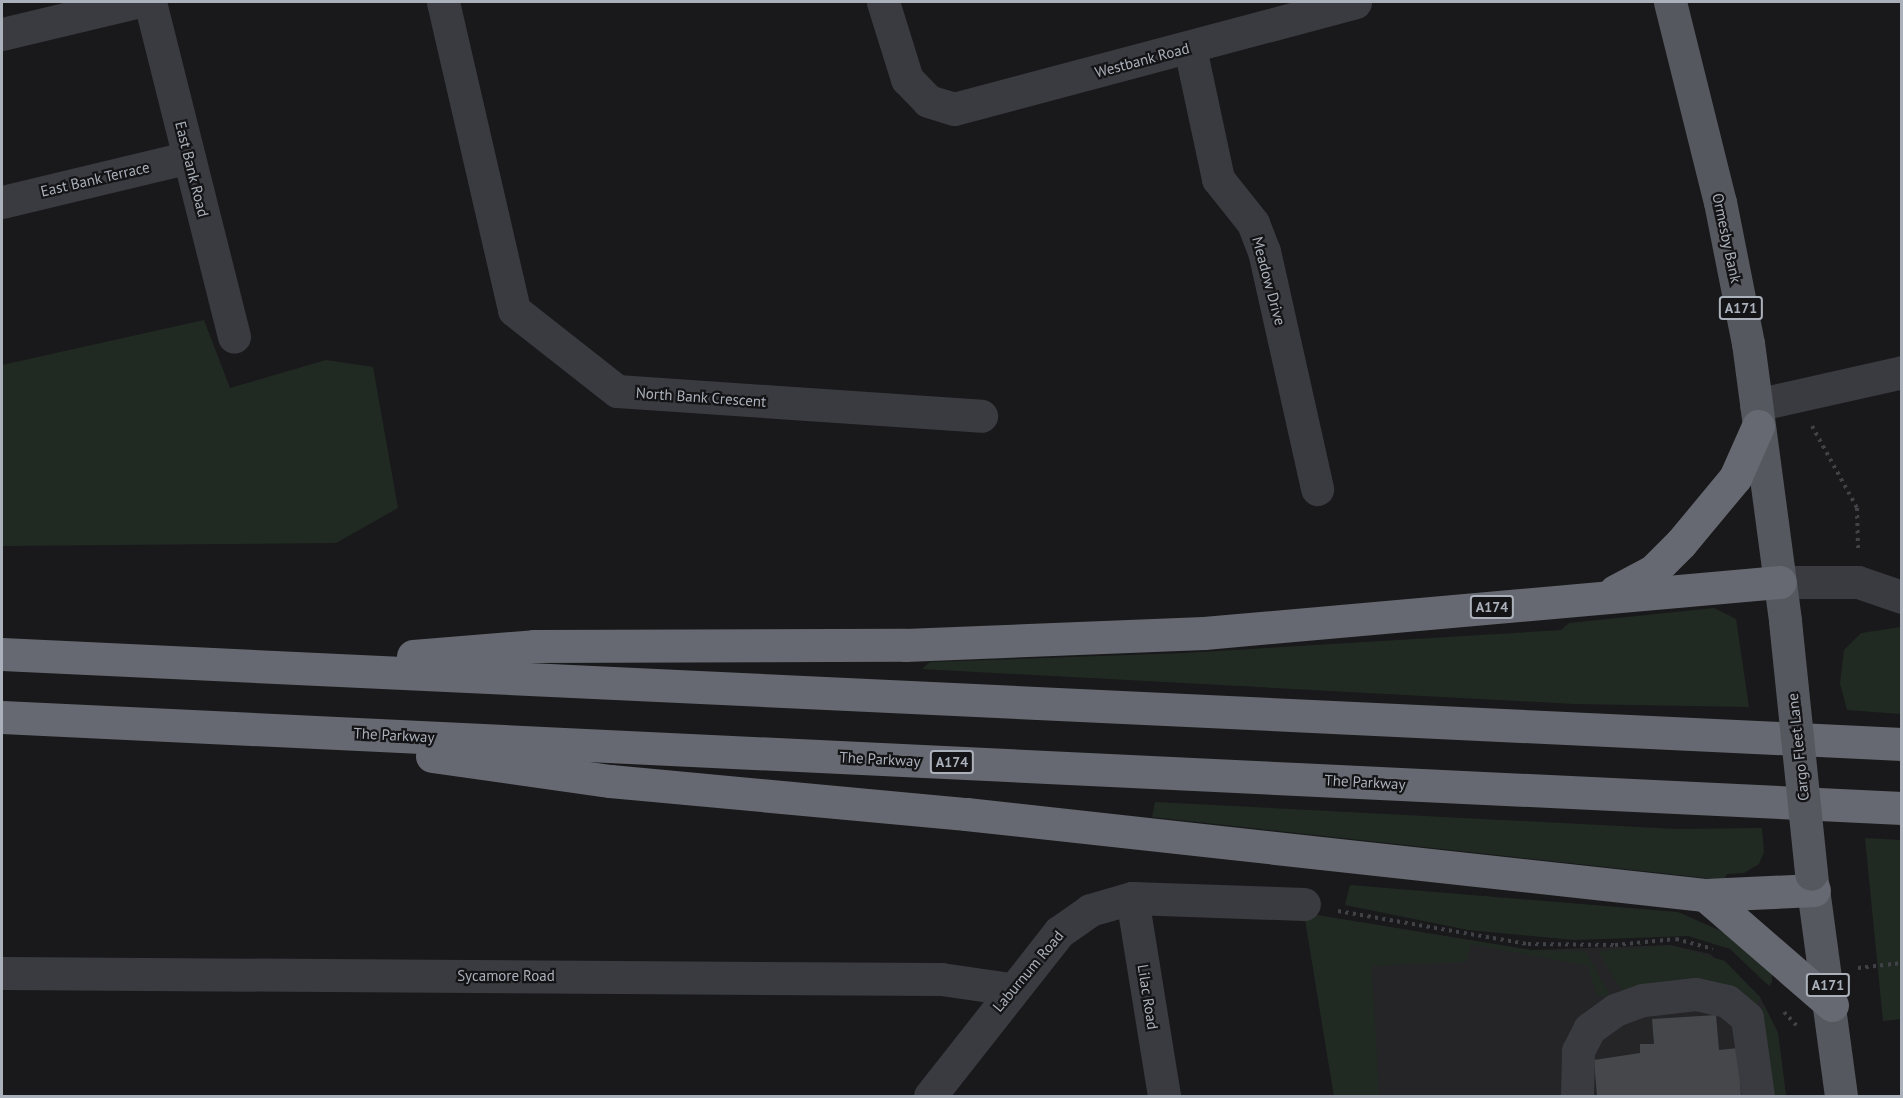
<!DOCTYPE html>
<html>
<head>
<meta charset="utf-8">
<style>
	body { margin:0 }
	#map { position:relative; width:1903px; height:1098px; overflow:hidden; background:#19191b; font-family:"PT Sans",sans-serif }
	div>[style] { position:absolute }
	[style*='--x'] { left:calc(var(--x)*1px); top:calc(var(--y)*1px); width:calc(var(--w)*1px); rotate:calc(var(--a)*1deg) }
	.built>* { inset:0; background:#252528 }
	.green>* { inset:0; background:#212a22 }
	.building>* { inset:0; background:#45474b }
	.path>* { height:4px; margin-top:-2px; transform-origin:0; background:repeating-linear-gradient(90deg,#404247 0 3px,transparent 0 7.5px) }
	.minor>* { height:33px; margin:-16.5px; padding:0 16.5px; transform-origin:16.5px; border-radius:16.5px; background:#3a3b40 }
	.major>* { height:33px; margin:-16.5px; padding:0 16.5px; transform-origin:16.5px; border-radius:16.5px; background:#56585f }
	.highway>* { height:33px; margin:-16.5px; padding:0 16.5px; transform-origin:16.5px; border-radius:16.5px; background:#666971 }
	.major-bridge>* { height:33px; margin:-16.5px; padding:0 16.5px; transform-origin:16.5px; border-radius:16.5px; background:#56585f }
	span { translate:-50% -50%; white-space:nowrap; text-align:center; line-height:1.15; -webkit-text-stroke:4.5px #141416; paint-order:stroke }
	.shield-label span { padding:2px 4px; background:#141416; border:2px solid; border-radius:4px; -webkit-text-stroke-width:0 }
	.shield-label { font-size:14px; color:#abb1bb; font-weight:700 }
	.street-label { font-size:15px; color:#abb1bb }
	.frame { position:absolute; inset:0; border:3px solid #abb1bb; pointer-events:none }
</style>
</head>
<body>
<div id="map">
	<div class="built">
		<div style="clip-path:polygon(1304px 913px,1531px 950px,1670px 945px,1710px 954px,1760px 997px,1778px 1033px,1786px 1096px,1334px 1096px)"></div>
	</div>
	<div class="green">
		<div style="clip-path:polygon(204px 320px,230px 388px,326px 360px,373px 367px,398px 508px,336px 543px,2px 546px,2px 365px)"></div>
		<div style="clip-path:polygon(1714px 608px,1736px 619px,1749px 707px,1574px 704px,922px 669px,930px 662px,1185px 653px,1561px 630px,1569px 623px)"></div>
		<div style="clip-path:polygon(1901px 627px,1901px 714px,1847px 710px,1840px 683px,1844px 650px,1861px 633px)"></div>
		<div style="clip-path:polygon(1155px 802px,1676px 829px,1762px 828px,1764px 852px,1759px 864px,1744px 873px,1727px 874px,1724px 880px,1152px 817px)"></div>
		<div style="clip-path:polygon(1865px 838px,1901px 840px,1901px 1019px,1883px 1021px)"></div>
		<div style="clip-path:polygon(1350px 885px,1678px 912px,1730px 935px,1772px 973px,1772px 982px,1769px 986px,1730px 949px,1688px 936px,1574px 940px,1468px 930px,1345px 905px)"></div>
		<div style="clip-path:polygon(1304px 913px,1531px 950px,1586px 951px,1611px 997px,1597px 996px,1588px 966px,1471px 944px,1466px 962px,1372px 966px,1379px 1096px,1334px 1096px)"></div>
		<div style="clip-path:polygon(1670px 945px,1725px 961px,1760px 997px,1756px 1006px,1729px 985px,1624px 995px,1598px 951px)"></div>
		<div style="clip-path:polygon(1764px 1005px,1778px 1033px,1786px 1096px,1770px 1096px,1759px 1015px)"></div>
	</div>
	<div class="building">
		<div style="clip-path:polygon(1716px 1015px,1719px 1050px,1738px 1048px,1741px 1096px,1597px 1096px,1594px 1060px,1640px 1053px,1640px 1044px,1654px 1044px,1652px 1019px)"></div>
	</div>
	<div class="path">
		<div style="--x:1812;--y:426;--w:94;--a:61.2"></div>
		<div style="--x:1857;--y:508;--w:40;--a:88.6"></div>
		<div style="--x:1338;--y:911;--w:193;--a:9.9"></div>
		<div style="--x:1528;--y:944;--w:87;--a:0.7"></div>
		<div style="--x:1615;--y:945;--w:61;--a:-5.6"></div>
		<div style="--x:1676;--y:939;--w:38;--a:15"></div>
		<div style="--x:1858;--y:968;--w:44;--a:-6.5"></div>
		<div style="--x:1784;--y:1012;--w:21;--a:47"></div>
	</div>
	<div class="minor">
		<div style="--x:150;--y:2;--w:345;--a:75.9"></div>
		<div style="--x:443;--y:2;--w:316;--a:77"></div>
		<div style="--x:514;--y:310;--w:131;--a:38.2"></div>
		<div style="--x:617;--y:391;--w:365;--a:3.9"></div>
		<div style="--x:883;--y:2;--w:81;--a:72.7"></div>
		<div style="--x:907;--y:79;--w:30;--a:46"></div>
		<div style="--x:928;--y:101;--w:27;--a:17"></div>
		<div style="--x:954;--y:109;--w:415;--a:-14.9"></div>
		<div style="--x:2;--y:34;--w:138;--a:-13.4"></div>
		<div style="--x:1190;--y:48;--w:134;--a:77.9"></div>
		<div style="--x:1218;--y:179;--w:56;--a:51.5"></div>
		<div style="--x:1253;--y:223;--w:30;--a:69"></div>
		<div style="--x:1264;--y:251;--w:244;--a:77.4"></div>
		<div style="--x:2;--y:202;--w:192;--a:-13.5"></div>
		<div style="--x:1756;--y:405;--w:150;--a:-12.7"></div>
		<div style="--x:1780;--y:582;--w:78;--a:0"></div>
		<div style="--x:1858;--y:582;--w:46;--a:18.8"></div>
		<div style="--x:1132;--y:898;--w:201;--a:80.8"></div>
		<div style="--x:2;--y:973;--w:939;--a:0.37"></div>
		<div style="--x:941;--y:979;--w:70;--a:8.2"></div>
		<div style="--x:930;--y:1096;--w:209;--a:-51.8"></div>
		<div style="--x:1059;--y:932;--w:38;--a:-35"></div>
		<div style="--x:1090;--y:910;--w:44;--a:-15.9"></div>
		<div style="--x:1132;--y:898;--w:172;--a:2"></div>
		<div style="--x:1577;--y:1096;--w:45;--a:-88.7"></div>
		<div style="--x:1578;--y:1051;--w:25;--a:-63"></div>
		<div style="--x:1589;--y:1029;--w:32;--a:-36"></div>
		<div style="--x:1615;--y:1010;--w:30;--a:-20"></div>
		<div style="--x:1643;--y:1000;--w:53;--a:-6.5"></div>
		<div style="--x:1696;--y:994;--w:32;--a:13"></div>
		<div style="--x:1727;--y:1001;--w:26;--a:40"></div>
		<div style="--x:1747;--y:1018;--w:79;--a:82"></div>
	</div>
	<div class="major">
		<div style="--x:1670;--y:2;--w:206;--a:76"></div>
		<div style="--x:1720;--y:202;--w:144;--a:78.8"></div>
		<div style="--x:1748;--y:343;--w:280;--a:82.4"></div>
		<div style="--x:1811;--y:874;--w:224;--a:82.3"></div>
	</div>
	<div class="highway">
		<div style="--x:1615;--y:591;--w:43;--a:-27.8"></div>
		<div style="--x:1653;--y:571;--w:40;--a:-45"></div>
		<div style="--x:1681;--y:543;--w:85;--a:-50.3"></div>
		<div style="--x:1735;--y:478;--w:57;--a:-66.1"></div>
		<div style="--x:2;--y:654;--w:1902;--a:2.71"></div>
		<div style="--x:413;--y:656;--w:121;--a:-4.7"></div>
		<div style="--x:534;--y:646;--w:371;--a:-0.2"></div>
		<div style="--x:905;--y:645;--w:299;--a:-2.3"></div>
		<div style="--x:1204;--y:633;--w:578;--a:-5.06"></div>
		<div style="--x:2;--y:717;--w:1902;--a:2.74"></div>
		<div style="--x:432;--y:756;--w:180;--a:8"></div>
		<div style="--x:610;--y:781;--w:358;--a:5.3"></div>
		<div style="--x:966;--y:814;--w:743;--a:6.26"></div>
		<div style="--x:1705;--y:895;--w:109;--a:-2.6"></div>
		<div style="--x:1705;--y:895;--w:168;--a:40.9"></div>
	</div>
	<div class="major-bridge">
		<div style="--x:1785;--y:621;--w:254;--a:84.1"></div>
	</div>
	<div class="shield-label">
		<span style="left:1741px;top:308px">A171</span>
		<span style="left:1492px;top:607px">A174</span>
		<span style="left:952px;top:762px">A174</span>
		<span style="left:1828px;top:985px">A171</span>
	</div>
	<div class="street-label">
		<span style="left:1142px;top:60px;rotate:-15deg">Westbank Road</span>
		<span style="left:192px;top:169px;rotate:76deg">East Bank Road</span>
		<span style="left:95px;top:179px;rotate:-13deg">East Bank Terrace</span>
		<span style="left:1727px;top:238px;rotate:78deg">Ormesby Bank</span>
		<span style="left:1269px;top:281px;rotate:75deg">Meadow Drive</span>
		<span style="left:701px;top:397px;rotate:4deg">North Bank Crescent</span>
		<span style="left:394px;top:735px;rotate:3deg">The Parkway</span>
		<span style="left:1798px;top:747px;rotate:-96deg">Cargo Fleet Lane</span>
		<span style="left:880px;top:759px;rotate:3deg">The Parkway</span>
		<span style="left:1365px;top:782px;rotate:3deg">The Parkway</span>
		<span style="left:1028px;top:971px;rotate:-50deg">Laburnum Road</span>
		<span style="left:506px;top:976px">Sycamore Road</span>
		<span style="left:1148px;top:997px;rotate:81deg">Lilac Road</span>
	</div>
	<div class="frame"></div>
</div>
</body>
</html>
